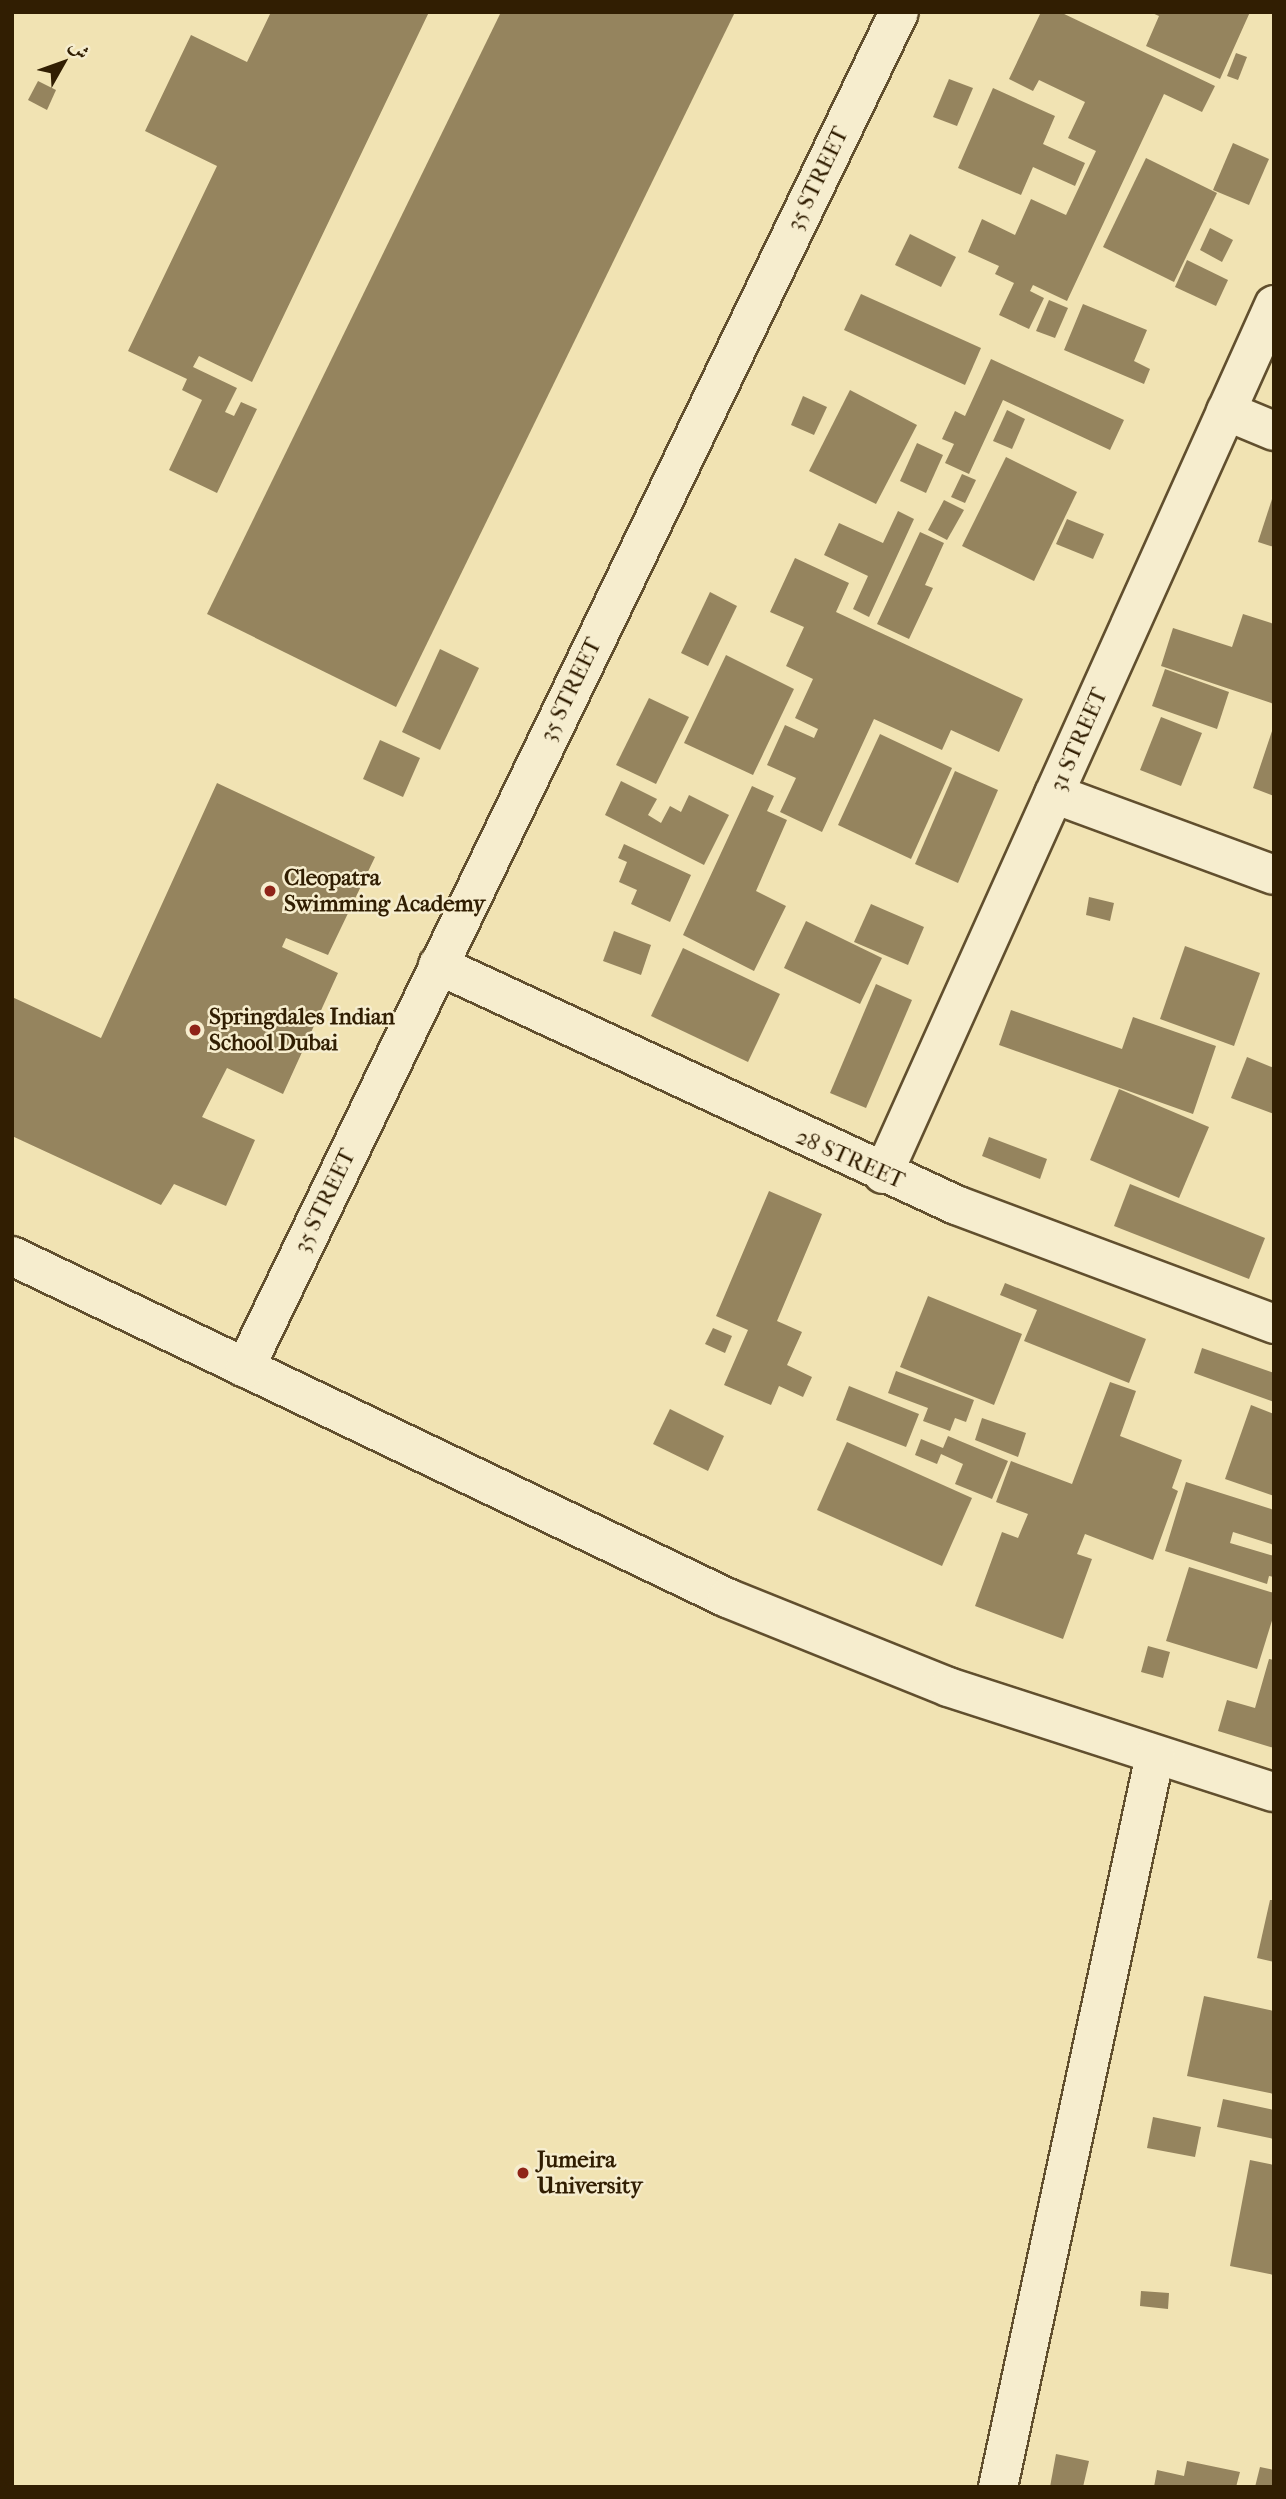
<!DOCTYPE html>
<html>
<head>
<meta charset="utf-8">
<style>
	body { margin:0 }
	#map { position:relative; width:1286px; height:2499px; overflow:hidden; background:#f1e3b3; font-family:"IM FELL French Canon",Amiri,serif }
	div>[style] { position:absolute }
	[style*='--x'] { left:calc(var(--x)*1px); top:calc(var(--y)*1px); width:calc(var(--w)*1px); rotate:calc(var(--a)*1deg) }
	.building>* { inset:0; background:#95845e }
	.roads { filter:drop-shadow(2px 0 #614f2e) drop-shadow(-2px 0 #614f2e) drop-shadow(0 2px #614f2e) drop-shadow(0 -2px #614f2e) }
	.minor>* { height:38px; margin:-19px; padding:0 19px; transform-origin:19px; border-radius:19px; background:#f6edce }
	.dots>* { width:19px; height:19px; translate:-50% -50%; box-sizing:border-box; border:4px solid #f6edce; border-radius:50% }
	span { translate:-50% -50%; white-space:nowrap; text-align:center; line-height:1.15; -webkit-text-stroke:5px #f6edce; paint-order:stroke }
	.street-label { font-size:23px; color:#311e02 }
	.poi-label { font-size:23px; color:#311e02; font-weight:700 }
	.left { translate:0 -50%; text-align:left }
	.frame { position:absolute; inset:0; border:14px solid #311e02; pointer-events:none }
	.north { position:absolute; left:28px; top:28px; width:70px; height:70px; -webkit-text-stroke:5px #f6edce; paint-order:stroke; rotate:50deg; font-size:19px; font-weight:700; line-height:28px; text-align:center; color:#311e02 }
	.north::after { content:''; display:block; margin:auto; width:24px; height:32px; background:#311e02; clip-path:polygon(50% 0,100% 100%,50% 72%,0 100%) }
</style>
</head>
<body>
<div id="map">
	<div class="building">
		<div style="clip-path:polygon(271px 12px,429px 12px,252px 382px,199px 356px,193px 367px,237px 388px,225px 412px,234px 416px,241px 402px,257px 409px,217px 493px,169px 470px,202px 400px,182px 390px,187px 379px,128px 351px,217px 166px,145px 131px,191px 35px,247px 62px)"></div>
		<div style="clip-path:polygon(501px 12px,735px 12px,396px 707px,207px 614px)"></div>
		<div style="clip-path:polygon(1041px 12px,1060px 12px,1215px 86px,1202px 112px,1164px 94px,1067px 301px,1033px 285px,1030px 291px,1044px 298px,1029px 329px,999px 315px,1014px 283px,995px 274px,999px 266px,968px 252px,982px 219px,1015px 235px,1031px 199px,1066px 215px,1096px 151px,1068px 138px,1085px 102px,1039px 80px,1033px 91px,1009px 79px)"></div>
		<div style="clip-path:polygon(1150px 12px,1250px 12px,1220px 79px,1146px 46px,1159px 16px)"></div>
		<div style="clip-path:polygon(1236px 53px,1247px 57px,1238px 80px,1227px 76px)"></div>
		<div style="clip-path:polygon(949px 79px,973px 88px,957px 126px,933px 117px)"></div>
		<div style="clip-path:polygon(38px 81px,56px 90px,47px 110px,28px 100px)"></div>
		<div style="clip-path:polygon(993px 88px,1055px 116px,1043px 144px,1085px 163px,1075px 186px,1033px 167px,1021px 195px,958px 168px)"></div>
		<div style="clip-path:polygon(1233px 143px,1269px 159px,1249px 205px,1213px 190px)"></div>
		<div style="clip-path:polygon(1146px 158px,1217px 193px,1174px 282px,1103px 247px)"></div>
		<div style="clip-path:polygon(1210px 228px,1233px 240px,1222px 262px,1200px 250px)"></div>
		<div style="clip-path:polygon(910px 234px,956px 257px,941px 287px,895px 265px)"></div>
		<div style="clip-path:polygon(1187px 260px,1228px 280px,1216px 306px,1175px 287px)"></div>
		<div style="clip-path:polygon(861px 294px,981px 348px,965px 385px,844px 330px)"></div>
		<div style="clip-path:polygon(1049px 300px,1068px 308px,1055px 338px,1036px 331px)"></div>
		<div style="clip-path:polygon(1083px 304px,1147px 330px,1134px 361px,1150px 369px,1144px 384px,1064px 350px)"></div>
		<div style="clip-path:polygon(991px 359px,1124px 420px,1110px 450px,1003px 400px,969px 474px,945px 463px,954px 444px,942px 439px,955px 411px,965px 416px)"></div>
		<div style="clip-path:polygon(850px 390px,917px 425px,876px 504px,809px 471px)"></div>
		<div style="clip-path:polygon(803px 396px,827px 407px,814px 435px,791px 425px)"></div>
		<div style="clip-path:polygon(1007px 410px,1025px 419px,1012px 449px,993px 441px)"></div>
		<div style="clip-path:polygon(917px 443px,943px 455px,926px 493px,900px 481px)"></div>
		<div style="clip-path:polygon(1006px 457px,1077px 492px,1034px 581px,962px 546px)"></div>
		<div style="clip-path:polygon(962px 474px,976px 480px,965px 503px,951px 497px)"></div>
		<div style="clip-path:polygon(1273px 496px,1274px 496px,1274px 547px,1258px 542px)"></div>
		<div style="clip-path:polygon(944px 500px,964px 510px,947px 540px,928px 530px)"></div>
		<div style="clip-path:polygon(898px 511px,914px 519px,869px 617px,853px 609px,868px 576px,824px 555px,839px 523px,883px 543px)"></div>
		<div style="clip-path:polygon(1067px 519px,1104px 534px,1093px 559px,1056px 544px)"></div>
		<div style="clip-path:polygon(920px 532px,944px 543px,925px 585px,933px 588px,909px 639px,877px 624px)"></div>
		<div style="clip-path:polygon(795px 558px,849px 583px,836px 612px,1023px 699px,999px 752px,951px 730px,942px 750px,874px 719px,822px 832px,780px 812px,796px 778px,767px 765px,785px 725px,814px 738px,818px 729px,795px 718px,813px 679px,786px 666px,804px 627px,770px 612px)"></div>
		<div style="clip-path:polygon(710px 592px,737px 606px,708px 666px,681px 653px)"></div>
		<div style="clip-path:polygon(1243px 614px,1274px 624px,1274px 704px,1161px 666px,1173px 628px,1232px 647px)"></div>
		<div style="clip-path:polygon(440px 649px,479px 668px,440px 750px,402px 732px)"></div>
		<div style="clip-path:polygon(726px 655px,794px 689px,753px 775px,684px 743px)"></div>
		<div style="clip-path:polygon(1165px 669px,1229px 692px,1217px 729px,1152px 706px)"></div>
		<div style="clip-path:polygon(649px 698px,689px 717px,656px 784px,616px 765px)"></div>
		<div style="clip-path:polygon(1161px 717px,1202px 733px,1181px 786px,1140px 770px)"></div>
		<div style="clip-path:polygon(1273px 728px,1274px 728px,1274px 796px,1253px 788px)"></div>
		<div style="clip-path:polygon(880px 734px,952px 768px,911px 859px,838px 825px)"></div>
		<div style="clip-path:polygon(380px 740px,420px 758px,403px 797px,363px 779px)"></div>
		<div style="clip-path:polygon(955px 771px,998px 790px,958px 883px,915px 864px)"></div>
		<div style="clip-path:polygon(621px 781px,657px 799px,648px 815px,661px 823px,670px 806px,681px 812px,689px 795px,729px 815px,704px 865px,605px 815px)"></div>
		<div style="clip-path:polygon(217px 783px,375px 857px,328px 955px,286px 938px,282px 947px,338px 973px,283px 1094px,227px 1068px,202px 1117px,255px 1140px,226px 1206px,174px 1184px,161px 1205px,12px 1136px,12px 997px,101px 1038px)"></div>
		<div style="clip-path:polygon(752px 786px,774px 796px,767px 811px,787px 820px,756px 891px,786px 906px,754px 971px,683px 935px)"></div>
		<div style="clip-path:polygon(624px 844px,691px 875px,670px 922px,631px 904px,637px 890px,619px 882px,627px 862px,618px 858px)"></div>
		<div style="clip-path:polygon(1089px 897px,1114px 903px,1110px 921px,1086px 915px)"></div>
		<div style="clip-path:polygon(871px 904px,924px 927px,908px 965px,854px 942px)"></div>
		<div style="clip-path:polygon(806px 921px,882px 958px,860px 1004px,784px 968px)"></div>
		<div style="clip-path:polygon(614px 931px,651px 945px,641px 975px,603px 961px)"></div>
		<div style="clip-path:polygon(1185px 946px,1260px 973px,1234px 1046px,1160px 1019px)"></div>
		<div style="clip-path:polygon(683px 948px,780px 994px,748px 1062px,651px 1016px)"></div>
		<div style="clip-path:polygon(876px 984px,912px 1000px,866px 1108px,830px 1093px)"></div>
		<div style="clip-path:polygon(1011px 1010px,1122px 1049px,1133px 1017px,1216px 1046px,1193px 1114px,999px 1045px)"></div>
		<div style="clip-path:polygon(1247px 1057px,1274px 1068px,1274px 1114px,1231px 1098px)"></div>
		<div style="clip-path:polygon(1119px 1089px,1209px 1127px,1179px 1198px,1090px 1160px)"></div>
		<div style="clip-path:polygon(989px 1137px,1047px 1159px,1040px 1179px,982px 1156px)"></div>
		<div style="clip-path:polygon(1130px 1184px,1265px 1238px,1249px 1279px,1114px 1226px)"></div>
		<div style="clip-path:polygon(769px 1191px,822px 1214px,777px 1321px,802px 1332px,787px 1365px,812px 1377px,803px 1397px,779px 1386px,771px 1405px,724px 1385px,748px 1330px,716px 1316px)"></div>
		<div style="clip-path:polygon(1005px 1283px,1146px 1339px,1129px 1383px,1024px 1341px,1037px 1310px,1000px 1295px)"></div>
		<div style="clip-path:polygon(928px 1296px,1022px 1334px,994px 1405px,900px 1367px)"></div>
		<div style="clip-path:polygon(713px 1328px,732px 1336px,725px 1353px,705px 1344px)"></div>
		<div style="clip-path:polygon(1202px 1348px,1274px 1373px,1274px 1402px,1194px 1373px)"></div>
		<div style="clip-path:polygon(896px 1371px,974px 1400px,966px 1422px,955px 1418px,950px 1431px,923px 1421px,928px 1408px,888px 1393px)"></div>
		<div style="clip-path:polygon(1110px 1382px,1136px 1391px,1120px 1436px,1182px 1460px,1172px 1488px,1178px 1491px,1153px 1560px,1085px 1534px,1077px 1554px,1092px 1559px,1063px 1639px,975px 1606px,1002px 1532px,1018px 1538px,1028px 1514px,996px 1502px,1011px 1461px,1072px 1484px)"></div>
		<div style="clip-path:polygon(849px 1386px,919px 1414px,906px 1447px,836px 1420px)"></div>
		<div style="clip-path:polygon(1251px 1405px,1274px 1414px,1274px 1496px,1225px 1479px)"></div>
		<div style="clip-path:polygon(670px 1409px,724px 1436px,708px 1471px,653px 1444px)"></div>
		<div style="clip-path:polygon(982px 1418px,1026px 1433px,1018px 1457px,975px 1440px)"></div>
		<div style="clip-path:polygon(948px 1436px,1008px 1461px,992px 1499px,955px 1484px,963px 1464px,941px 1454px,937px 1464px,915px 1455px,921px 1439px,943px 1448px)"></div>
		<div style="clip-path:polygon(847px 1442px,972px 1498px,942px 1566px,817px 1510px)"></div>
		<div style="clip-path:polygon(1186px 1482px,1274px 1510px,1274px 1545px,1233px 1532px,1230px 1543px,1274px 1556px,1274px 1577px,1269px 1576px,1267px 1584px,1165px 1551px)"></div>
		<div style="clip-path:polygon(1189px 1567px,1274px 1593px,1274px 1614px,1257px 1669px,1166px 1641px)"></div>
		<div style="clip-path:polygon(1148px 1646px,1170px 1652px,1163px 1678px,1141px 1672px)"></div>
		<div style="clip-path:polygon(1269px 1659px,1274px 1660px,1274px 1748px,1218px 1731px,1227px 1700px,1255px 1708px)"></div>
		<div style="clip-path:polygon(1270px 1900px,1274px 1900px,1274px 1962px,1257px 1958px)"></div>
		<div style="clip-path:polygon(1204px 1996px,1274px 2011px,1274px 2094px,1187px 2076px)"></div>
		<div style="clip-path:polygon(1223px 2099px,1274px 2110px,1274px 2139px,1217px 2127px)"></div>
		<div style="clip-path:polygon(1153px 2117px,1201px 2127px,1195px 2157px,1147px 2148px)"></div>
		<div style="clip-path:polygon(1250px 2160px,1274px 2165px,1274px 2275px,1230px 2266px)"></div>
		<div style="clip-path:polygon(1141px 2291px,1169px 2293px,1168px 2309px,1140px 2306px)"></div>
		<div style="clip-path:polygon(1056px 2454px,1089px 2461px,1083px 2487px,1050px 2487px)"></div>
		<div style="clip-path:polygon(1187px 2461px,1240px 2472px,1236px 2487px,1154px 2487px,1157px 2470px,1184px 2476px)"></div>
		<div style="clip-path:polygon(1260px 2467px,1274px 2470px,1274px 2487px,1255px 2487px)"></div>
	</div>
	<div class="roads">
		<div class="minor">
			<div style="--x:1226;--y:411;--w:52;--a:22.6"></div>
			<div style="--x:1054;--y:794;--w:234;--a:20.2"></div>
			<div style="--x:438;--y:965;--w:571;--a:24.86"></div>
			<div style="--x:956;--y:1205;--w:340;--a:20.5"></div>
			<div style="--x:883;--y:1174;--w:953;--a:-65.77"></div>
			<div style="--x:12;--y:1256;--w:793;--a:25.56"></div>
			<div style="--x:727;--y:1598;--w:238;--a:21.9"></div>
			<div style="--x:948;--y:1687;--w:342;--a:17.9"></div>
			<div style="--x:245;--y:1368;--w:1505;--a:-64.25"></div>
			<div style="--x:998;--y:2487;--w:749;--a:-77.89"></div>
		</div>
	</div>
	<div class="dots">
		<div style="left:270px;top:891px;background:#8f2418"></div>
		<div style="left:195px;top:1030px;background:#8f2418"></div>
		<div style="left:523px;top:2173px;background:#8f2418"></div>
	</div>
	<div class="street-label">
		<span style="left:818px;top:179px;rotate:-64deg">35 STREET</span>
		<span style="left:571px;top:690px;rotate:-64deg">35 STREET</span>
		<span style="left:1079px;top:740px;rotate:-66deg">31 STREET</span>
		<span style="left:850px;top:1159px;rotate:24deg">28 STREET</span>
		<span style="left:325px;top:1201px;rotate:-64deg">35 STREET</span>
	</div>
	<div class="poi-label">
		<span class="left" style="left:284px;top:891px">Cleopatra<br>Swimming Academy</span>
		<span class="left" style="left:209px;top:1030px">Springdales Indian<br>School Dubai</span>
		<span class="left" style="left:537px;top:2173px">Jumeira<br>University</span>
	</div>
	<div class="frame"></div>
	<div class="north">ش</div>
</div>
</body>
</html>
